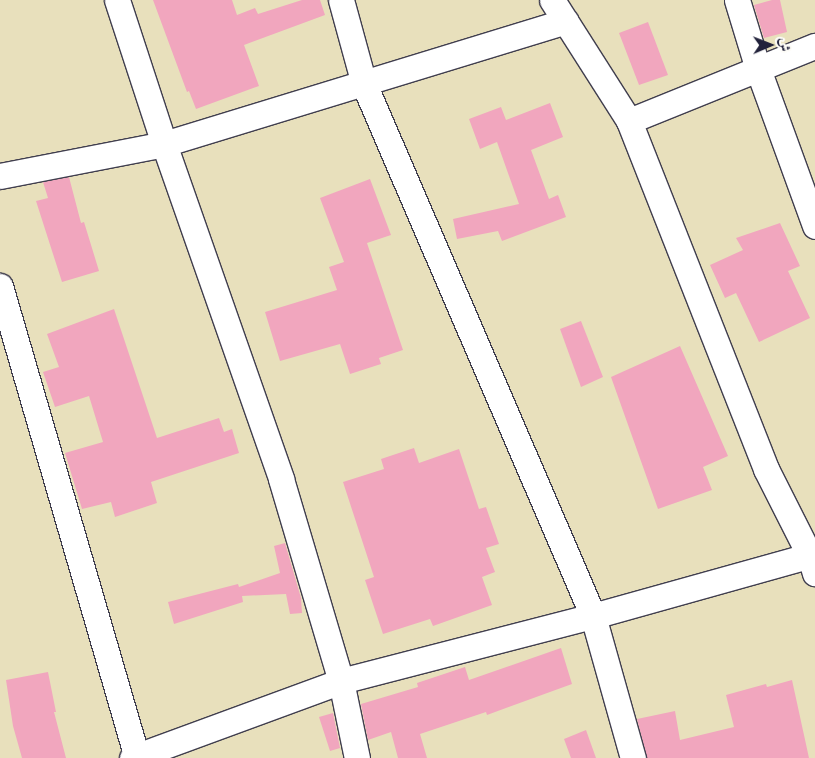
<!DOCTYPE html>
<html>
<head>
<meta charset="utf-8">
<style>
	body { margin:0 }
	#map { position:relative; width:815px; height:758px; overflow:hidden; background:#e8e0bc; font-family:"Libre Caslon Text",Amiri,serif }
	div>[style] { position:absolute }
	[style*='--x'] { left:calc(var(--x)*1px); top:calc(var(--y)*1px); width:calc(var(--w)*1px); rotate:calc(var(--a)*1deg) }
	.building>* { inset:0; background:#f1a6be }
	.roads { filter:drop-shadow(1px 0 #403e4e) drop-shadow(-1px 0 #403e4e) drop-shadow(0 1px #403e4e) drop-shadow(0 -1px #403e4e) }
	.street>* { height:25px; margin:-12.5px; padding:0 12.5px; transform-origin:12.5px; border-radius:12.5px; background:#fff }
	span { translate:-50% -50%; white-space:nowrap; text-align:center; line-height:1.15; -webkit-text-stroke:5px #fdfcf7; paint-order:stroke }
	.north { position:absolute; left:745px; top:20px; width:50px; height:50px; -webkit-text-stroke:4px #fdfcf7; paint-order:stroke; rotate:89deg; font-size:14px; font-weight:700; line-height:20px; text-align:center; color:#22223b }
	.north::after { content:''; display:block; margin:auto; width:18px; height:22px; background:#22223b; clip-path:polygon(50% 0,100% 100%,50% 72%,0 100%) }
</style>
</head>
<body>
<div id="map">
	<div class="building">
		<div style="clip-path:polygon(153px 0,232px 0,237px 15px,255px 8px,258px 14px,302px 0,320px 0,325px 15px,244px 45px,259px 86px,196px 109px,189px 91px,187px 92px)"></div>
		<div style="clip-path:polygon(772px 0,780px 0,787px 32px,764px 38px,754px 5px)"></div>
		<div style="clip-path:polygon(648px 22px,668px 75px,639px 85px,619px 33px)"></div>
		<div style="clip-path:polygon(550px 103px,563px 137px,531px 150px,549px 199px,558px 195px,566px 217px,502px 241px,498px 231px,457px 239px,453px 219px,519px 204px,497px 142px,480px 149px,469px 119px,501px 107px,506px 120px)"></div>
		<div style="clip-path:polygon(69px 177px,81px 223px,84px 222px,99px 271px,62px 282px,36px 201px,48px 198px,43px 182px)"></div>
		<div style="clip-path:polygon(370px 179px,391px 235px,367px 243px,403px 350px,379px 358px,381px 364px,350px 374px,340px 344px,280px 361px,265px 312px,337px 290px,329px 267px,344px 262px,320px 198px)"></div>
		<div style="clip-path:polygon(780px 223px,800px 266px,788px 271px,810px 318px,759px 342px,736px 293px,725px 298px,710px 265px,743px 250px,736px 238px)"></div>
		<div style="clip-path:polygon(114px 309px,157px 438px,219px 418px,224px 432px,232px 429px,239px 453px,151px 482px,157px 503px,115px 517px,111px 502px,82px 509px,65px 453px,103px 442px,89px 396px,55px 407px,43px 372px,59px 367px,47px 334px)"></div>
		<div style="clip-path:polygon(581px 321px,603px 377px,581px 387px,560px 329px)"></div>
		<div style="clip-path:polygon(680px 346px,728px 456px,703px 467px,712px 490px,658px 509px,611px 377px)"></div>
		<div style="clip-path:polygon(414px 448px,419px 463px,459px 449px,479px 509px,486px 507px,499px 544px,486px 548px,495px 572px,482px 577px,492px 605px,433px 626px,430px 619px,383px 634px,365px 580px,374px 577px,343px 482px,384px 469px,381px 459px)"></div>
		<div style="clip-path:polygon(285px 543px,301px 598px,302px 613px,290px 614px,286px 594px,242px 596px,243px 602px,174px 624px,168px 602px,238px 584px,239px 587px,280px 573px,274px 546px)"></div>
		<div style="clip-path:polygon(561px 648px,572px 684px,487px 715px,486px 712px,420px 734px,427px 758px,398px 758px,391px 732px,368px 740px,361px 704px,418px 687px,417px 683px,465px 667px,469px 680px)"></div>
		<div style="clip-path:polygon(48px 672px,56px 712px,54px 712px,66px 758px,22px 758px,13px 726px,6px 680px)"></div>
		<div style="clip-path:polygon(792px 680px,809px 758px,647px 758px,637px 719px,675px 711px,680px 740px,734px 727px,726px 695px,766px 684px,767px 687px)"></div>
		<div style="clip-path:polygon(333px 713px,340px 748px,330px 751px,319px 717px)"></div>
		<div style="clip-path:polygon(586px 730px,596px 758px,571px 758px,564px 739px)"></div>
	</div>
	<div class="roads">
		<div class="street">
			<div style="--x:117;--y:0;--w:151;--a:71.9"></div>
			<div style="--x:164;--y:144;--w:355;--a:70.7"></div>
			<div style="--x:281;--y:479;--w:211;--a:73.5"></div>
			<div style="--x:341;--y:681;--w:79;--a:78.3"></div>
			<div style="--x:341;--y:0;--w:87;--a:74.7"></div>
			<div style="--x:364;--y:84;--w:579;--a:66.71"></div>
			<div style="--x:593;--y:616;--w:148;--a:74.3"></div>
			<div style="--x:552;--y:0;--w:143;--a:57.5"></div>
			<div style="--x:629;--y:121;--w:374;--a:68.5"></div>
			<div style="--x:766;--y:469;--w:97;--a:63.2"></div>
			<div style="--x:810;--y:556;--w:18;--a:74"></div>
			<div style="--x:737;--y:0;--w:72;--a:73.1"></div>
			<div style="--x:758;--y:69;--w:167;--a:70"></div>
			<div style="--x:629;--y:121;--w:201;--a:-22"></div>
			<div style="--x:0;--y:176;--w:167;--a:-11"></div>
			<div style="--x:164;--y:144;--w:420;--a:-17"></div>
			<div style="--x:0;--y:286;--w:491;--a:73.8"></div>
			<div style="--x:132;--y:758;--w:223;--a:-20.2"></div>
			<div style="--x:341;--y:681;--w:260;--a:-14.5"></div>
			<div style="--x:593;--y:616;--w:230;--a:-15.6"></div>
		</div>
	</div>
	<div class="north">ش</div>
</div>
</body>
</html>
